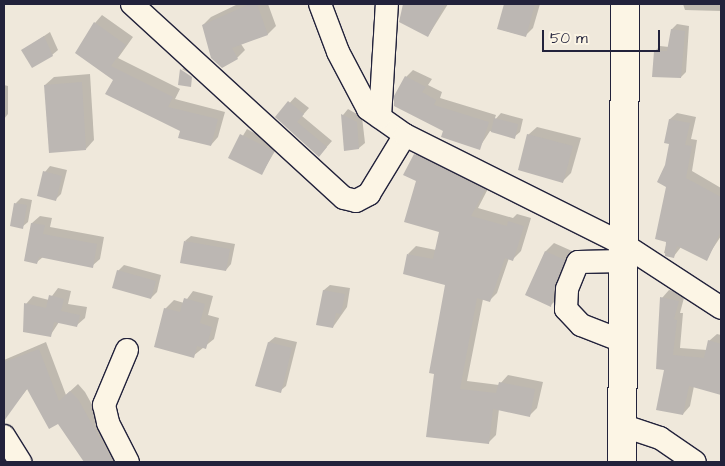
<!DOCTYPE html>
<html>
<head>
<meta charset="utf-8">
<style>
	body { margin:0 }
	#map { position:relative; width:725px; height:466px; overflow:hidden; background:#efe8db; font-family:"Architects Daughter",sans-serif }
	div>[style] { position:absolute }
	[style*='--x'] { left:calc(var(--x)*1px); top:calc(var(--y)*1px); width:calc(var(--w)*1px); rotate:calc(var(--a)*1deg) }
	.shadow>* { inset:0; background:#0003 }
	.building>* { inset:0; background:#bcb7b3 }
	.roads { filter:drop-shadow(1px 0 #22223b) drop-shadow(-1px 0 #22223b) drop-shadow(0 1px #22223b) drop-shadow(0 -1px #22223b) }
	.minor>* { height:22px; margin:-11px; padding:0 11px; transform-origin:11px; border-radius:11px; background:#fcf5e5 }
	.major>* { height:28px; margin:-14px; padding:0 14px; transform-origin:14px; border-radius:14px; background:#fcf5e5 }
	span { translate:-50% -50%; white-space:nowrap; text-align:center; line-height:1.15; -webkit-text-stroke:4.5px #fcf5e5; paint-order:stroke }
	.frame { position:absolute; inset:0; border:5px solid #22223b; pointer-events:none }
	.scale { position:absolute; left:542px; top:30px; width:118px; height:22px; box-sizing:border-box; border:2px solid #22223b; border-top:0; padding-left:6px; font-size:15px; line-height:18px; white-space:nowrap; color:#22223b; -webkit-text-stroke:4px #fcf5e5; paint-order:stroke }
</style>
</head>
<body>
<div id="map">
	<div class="shadow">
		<div style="clip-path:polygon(238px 4px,268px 4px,276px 26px,268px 34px,241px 44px,245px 50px,237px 58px,203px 25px,211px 17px)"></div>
		<div style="clip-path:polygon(404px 4px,448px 4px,428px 36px,400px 21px)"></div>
		<div style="clip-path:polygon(505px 4px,540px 4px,533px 28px,525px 36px,499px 29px)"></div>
		<div style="clip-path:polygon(683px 4px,721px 4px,721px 11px,685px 10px)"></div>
		<div style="clip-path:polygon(102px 15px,133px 37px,118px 58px,180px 89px,175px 99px,225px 112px,218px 137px,211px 145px,181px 130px,115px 80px,95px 23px)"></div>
		<div style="clip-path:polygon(677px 24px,689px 26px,686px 72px,681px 77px,655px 51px,660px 46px,669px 47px,672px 29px)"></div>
		<div style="clip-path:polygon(50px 32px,58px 50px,52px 55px,23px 50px)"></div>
		<div style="clip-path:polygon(184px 68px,194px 74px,194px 76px,182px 69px)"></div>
		<div style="clip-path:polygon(413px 70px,432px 79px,428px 85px,442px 92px,440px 98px,496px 115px,494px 121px,501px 113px,523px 119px,520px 132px,514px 137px,490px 131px,479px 148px,444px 130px,406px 77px)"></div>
		<div style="clip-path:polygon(90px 74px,94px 140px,86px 149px,45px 85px,54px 77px)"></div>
		<div style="clip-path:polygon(4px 85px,8px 86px,8px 114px,4px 119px)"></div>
		<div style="clip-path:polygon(295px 97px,309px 108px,302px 116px,332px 141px,324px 150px,277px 117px)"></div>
		<div style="clip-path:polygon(348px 109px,362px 117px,365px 143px,359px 148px,345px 149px,343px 115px)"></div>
		<div style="clip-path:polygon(677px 113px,696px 117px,691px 139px,697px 140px,692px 171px,721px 188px,721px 236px,706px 259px,681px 247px,674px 256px,664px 253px,667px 241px,666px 166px,671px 143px,670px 119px)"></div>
		<div style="clip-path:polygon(537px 127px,581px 138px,571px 173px,563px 181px,528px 135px)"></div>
		<div style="clip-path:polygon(247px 129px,278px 146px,262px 173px,230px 157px)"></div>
		<div style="clip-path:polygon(423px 147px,492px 181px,478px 208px,513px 218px,517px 214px,531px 218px,521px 251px,513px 259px,509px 258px,497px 293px,489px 301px,483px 299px,467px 381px,499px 385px,508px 375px,543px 382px,537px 408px,529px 416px,499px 409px,496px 435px,488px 443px,428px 435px,447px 284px,408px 254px,416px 246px,436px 250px,441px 232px,417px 180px,415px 155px)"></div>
		<div style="clip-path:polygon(50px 166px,67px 170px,61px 194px,56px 199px,45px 172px)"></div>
		<div style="clip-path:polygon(21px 198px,32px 200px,28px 222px,22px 227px,16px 203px)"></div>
		<div style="clip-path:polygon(40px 216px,52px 218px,50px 227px,104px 237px,100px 259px,92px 266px,43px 257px,37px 262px,32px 223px)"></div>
		<div style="clip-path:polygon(191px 236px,235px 244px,231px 264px,226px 270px,185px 241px)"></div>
		<div style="clip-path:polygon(554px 243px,572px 251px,563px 275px,559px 297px,551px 305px,527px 294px,546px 251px)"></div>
		<div style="clip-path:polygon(124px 265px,161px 275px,157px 292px,151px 298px,118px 271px)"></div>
		<div style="clip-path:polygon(330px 285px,350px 288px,347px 307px,333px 327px,318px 324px,324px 290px)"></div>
		<div style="clip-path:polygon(58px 288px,71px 291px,68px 304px,87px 307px,85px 318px,77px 325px,59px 322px,50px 336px,26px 304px,33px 296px,49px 300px)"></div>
		<div style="clip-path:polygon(669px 290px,685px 294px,680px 313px,683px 313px,680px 348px,707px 350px,709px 341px,717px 334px,721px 335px,721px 394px,694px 386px,690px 406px,683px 414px,665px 368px,662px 298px)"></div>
		<div style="clip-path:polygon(193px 291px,213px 296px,208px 315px,219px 318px,214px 339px,193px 356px,165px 309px,174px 300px,184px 303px)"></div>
		<div style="clip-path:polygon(275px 337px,297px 342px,286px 386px,280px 391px,256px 385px,269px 342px)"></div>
		<div style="clip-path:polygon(46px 342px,66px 395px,78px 384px,85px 392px,124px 462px,82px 462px,85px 461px,58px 422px,28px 388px,8px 413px,4px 410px,4px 360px)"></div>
	</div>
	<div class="building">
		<div style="clip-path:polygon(250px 4px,257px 4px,268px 35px,232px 48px,238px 59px,222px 68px,211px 58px,202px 25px)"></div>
		<div style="clip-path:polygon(403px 4px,445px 4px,428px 37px,399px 22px)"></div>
		<div style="clip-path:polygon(504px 4px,535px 4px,526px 37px,497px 29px)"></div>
		<div style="clip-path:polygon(94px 22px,126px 45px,111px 66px,173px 97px,168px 107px,218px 119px,211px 146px,178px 138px,180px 131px,105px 94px,113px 80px,75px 53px)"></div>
		<div style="clip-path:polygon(671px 29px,685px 31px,681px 78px,652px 77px,654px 51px,667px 51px)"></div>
		<div style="clip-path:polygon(44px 36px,53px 56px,32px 68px,21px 50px)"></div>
		<div style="clip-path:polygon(180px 69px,192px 77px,191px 87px,178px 85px)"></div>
		<div style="clip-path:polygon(405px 76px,426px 87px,422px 92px,436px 100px,434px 105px,489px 122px,480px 150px,441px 137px,443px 131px,394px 106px,394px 96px)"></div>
		<div style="clip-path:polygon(82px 82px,86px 150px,49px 153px,44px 85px)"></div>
		<div style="clip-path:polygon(288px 101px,304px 114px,297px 122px,327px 147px,319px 157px,275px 117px)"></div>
		<div style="clip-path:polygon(341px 114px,357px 122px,359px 149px,344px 151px)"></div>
		<div style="clip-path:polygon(494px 118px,518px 124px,515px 139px,491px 132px)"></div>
		<div style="clip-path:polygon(669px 119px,690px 123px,685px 145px,692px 146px,686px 178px,721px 197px,721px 231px,707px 261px,677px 246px,674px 258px,665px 256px,666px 242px,655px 239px,666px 187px,657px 182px,665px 165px,669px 144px,664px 143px)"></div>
		<div style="clip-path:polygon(240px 134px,274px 151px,262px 175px,228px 158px)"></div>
		<div style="clip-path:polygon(527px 134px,573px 146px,563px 183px,518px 170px)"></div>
		<div style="clip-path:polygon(414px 154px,485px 190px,471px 216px,507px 226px,508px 221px,524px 226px,513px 261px,505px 258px,490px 302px,477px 298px,460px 389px,496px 393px,499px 382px,535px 389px,530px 417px,493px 409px,489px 444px,426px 437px,434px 374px,429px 373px,445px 285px,403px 274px,407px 254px,433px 259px,439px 232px,404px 222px,416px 181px,403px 175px)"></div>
		<div style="clip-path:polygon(43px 171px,62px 176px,56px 201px,37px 196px)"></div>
		<div style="clip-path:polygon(14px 203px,27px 205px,23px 229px,10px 226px)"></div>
		<div style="clip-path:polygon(31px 223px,45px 225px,43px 234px,97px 244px,93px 268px,39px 257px,37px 264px,24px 261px)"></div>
		<div style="clip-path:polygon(184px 241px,230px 249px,226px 271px,180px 263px)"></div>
		<div style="clip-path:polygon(545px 251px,565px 260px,555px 284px,551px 307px,525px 295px)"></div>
		<div style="clip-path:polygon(117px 270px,156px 281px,151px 299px,112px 288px)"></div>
		<div style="clip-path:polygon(323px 290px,345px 294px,341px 314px,336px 313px,333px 328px,316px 325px)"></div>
		<div style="clip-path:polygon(49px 295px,64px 299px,61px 311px,80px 315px,77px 327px,54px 322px,51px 337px,23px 332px,24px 303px,46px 308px)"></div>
		<div style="clip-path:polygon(660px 297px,679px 301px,674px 319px,677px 320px,673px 355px,704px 358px,708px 340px,721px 344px,721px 395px,689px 386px,683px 415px,656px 410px,664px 370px,656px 369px)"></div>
		<div style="clip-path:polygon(184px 298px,205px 304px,200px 323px,212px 327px,206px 349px,197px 346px,194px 358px,154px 347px,164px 308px,180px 312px)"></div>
		<div style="clip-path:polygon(268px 342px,292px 348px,281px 393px,255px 386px)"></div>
		<div style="clip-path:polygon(39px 349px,59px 401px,70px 391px,78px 399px,113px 462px,84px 462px,58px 424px,49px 429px,27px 389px,4px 421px,4px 362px)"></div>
	</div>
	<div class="roads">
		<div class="minor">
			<div style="--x:132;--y:4;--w:287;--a:42.5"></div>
			<div style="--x:344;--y:198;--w:12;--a:14"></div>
			<div style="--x:356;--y:201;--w:15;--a:-28"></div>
			<div style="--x:369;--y:194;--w:69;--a:-58.6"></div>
			<div style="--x:320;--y:4;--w:51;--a:69.4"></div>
			<div style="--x:338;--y:52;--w:64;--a:62.2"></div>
			<div style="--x:368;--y:109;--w:45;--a:35.1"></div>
			<div style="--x:405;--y:135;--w:244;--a:26.6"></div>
			<div style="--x:623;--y:244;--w:117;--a:33.1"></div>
			<div style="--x:380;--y:117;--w:113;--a:-86.5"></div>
			<div style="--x:622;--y:341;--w:44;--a:-158.7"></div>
			<div style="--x:581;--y:325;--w:22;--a:-133"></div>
			<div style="--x:566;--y:309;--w:20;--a:-87"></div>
			<div style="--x:567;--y:289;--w:29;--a:-68"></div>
			<div style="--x:578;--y:262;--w:45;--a:-1.3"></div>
			<div style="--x:127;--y:350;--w:60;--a:112.7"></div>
			<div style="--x:104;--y:405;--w:18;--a:77"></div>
			<div style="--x:108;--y:423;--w:44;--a:62.9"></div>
			<div style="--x:621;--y:425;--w:41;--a:18.4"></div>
			<div style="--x:660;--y:438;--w:42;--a:34.4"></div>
			<div style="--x:4;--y:436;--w:31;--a:58"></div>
		</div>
		<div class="major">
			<div style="--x:622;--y:462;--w:458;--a:-89.6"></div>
		</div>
	</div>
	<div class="frame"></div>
	<div class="scale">50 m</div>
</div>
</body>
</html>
